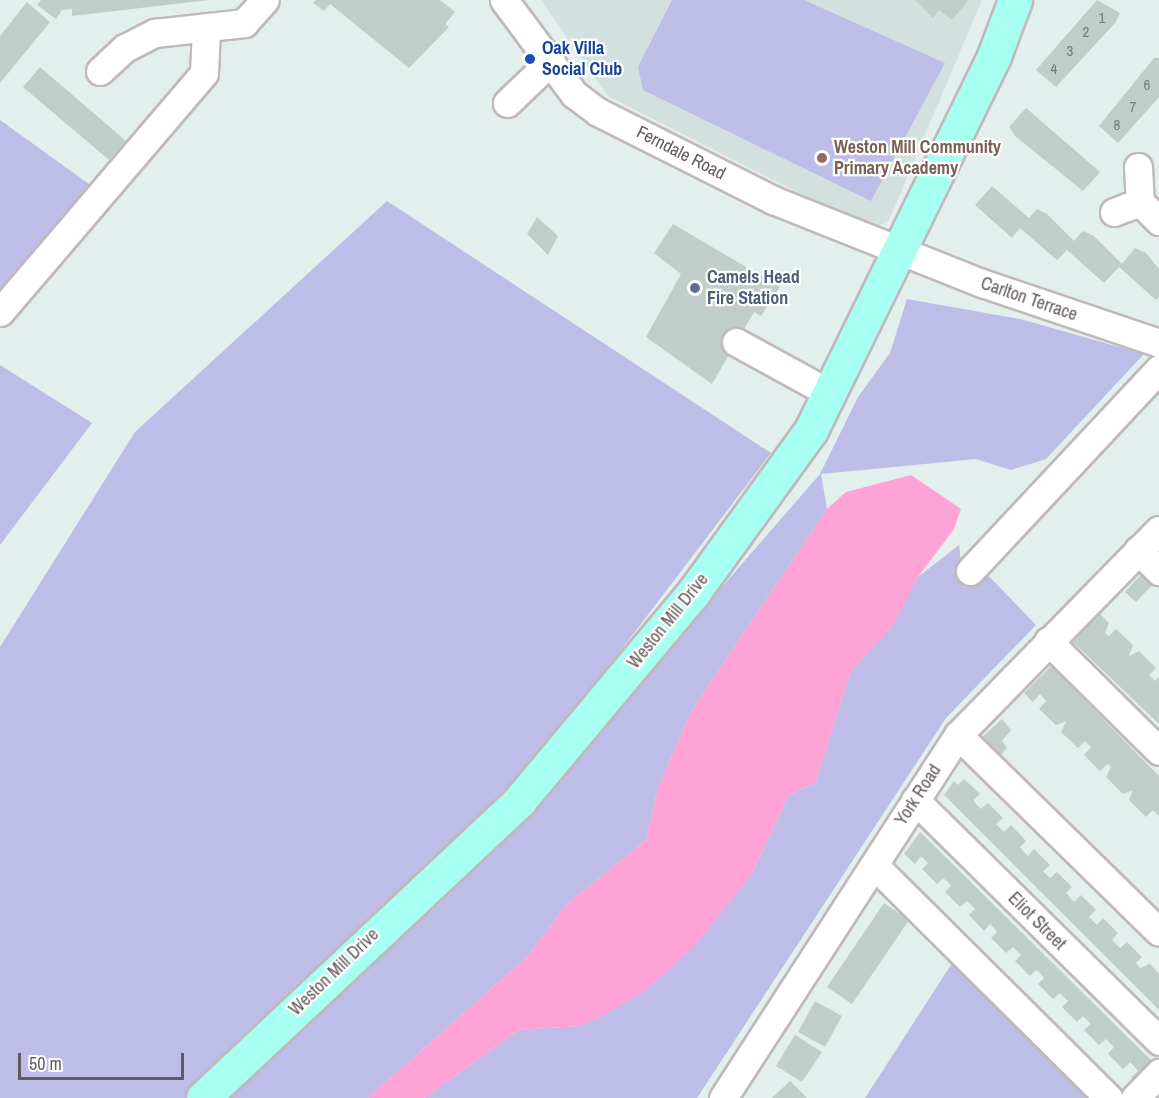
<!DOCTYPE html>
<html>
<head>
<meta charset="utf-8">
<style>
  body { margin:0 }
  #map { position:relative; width:1159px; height:1098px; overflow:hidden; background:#e2efec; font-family:"Archivo Narrow",sans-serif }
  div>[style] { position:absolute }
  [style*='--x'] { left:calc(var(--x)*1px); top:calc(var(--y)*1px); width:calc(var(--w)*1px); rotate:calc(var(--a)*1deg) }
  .education>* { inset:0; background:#d3e1de }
  .green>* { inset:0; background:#bdbde8 }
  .water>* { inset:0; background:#ffa2d6 }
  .building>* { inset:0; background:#c1cdc9 }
  .roads { filter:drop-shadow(2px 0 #c0b8bb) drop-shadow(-2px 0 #c0b8bb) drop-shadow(0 2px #c0b8bb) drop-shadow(0 -2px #c0b8bb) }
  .minor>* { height:27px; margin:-13.5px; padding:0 13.5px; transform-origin:13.5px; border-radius:13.5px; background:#fff }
  .major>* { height:33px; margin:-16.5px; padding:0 16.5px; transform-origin:16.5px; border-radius:16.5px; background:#a7fff1 }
  .dots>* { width:16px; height:16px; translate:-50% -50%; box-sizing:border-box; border:3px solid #fff; border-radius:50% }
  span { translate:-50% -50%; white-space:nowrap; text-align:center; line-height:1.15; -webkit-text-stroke:4.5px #fff; paint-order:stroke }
  .number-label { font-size:15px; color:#7b787a }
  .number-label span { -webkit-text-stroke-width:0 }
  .transit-label { font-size:18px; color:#164399; font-weight:700 }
  .left { translate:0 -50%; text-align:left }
  .education-label { font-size:18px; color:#785e54; font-weight:700 }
  .street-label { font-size:18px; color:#645b5f }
  .service-label { font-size:18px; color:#4e5e75; font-weight:700 }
  .scale { position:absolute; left:18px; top:1053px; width:166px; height:27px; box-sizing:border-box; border:3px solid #645b5f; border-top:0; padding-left:8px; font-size:18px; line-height:21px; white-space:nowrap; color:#645b5f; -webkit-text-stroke:4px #fff; paint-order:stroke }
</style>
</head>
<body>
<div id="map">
  <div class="education">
    <i style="clip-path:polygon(541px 0,982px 0,889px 220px,872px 230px,608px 96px)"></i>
  </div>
  <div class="green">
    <i style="clip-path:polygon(672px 0,804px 0,945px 63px,871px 201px,643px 90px,638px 67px)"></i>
    <i style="clip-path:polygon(0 120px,100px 192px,0 302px)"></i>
    <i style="clip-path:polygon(387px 201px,771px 453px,507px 800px,189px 1098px,0 1098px,0 647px,135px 432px)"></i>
    <i style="clip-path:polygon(907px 299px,1020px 319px,1144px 354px,1046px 459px,1011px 470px,976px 459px,821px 474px,827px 509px,692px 710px,658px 788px,646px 840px,567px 904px,528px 956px,368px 1098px,224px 1098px,530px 808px,820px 474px,858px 397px,890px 353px)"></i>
    <i style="clip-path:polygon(0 365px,92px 423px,0 545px)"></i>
    <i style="clip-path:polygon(959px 545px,964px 588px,979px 566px,1036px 625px,946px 718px,697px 1098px,424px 1098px,519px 1030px,579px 1026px,750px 877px,789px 795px,815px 783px,851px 671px,892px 626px,918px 577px)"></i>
    <i style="clip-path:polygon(958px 954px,1101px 1098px,865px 1098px)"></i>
  </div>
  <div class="water">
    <i style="clip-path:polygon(911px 475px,961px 509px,954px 529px,918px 577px,893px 626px,851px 671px,815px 783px,789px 795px,750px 877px,693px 948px,643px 992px,600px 1017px,579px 1026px,519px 1030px,424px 1098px,368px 1098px,528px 956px,567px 904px,646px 840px,658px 788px,692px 710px,827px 509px,846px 492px)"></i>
  </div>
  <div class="building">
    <i style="clip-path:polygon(41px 0,209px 0,72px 16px,72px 9px,62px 10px,56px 19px,37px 5px)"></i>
    <i style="clip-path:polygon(316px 0,440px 0,455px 12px,445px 24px,449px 27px,409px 68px,330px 4px,324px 11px,313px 3px)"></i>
    <i style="clip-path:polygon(915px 0,969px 0,952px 20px,939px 10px,933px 18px)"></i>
    <i style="clip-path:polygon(1097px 0,1120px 13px,1115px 23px,1056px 87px,1036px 70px)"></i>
    <i style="clip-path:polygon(27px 2px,50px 22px,0 83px,0 36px)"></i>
    <i style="clip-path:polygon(1154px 58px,1159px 58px,1159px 97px,1118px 143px,1099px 126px)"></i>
    <i style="clip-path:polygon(40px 67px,126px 141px,109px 160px,23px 87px)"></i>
    <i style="clip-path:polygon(1026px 108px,1100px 172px,1083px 191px,1015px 136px,1009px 127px)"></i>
    <i style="clip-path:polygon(992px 186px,1029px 218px,1037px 209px,1047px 214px,1074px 241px,1083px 231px,1094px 236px,1122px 264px,1135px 248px,1146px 253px,1159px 269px,1159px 296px,1156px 300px,1119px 267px,1104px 283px,1067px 250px,1057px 260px,1020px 228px,1012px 238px,975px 205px)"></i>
    <i style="clip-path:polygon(537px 217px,558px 236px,548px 255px,527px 234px)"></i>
    <i style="clip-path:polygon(673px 224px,780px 287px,761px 316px,754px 312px,712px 384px,646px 337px,681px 274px,654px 253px)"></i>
    <i style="clip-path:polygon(1145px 570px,1156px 581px,1136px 602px,1125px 592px)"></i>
    <i style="clip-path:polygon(1100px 614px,1109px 623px,1105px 633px,1109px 636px,1116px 629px,1133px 645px,1129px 656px,1139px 651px,1156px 668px,1149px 675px,1155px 681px,1159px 677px,1159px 724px,1073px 642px)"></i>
    <i style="clip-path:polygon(1051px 666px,1159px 776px,1159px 816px,1153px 810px,1146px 817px,1129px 800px,1133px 790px,1123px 794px,1106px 777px,1111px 767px,1108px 764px,1100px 771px,1084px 755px,1091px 747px,1085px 741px,1078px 748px,1061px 732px,1066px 721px,1056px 725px,1039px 709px,1046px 701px,1040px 694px,1033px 702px,1024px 693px)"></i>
    <i style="clip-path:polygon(1002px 719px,1011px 730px,1002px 741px,1007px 748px,998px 758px,979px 740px)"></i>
    <i style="clip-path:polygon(964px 779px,980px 794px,973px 800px,977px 805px,981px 809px,988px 803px,1003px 818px,996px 824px,1004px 832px,1011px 825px,1026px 841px,1020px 847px,1024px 852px,1028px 856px,1034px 849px,1050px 865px,1043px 871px,1050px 878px,1057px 872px,1072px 887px,1066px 893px,1074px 902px,1081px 895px,1096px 910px,1089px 917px,1097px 925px,1103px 918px,1118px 933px,1112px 940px,1120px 948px,1127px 942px,1142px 957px,1136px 963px,1140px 968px,1150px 964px,1159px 974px,1159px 1010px,944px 795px,954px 781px,958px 785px)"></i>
    <i style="clip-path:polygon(920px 832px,1157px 1066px,1139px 1085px,1131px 1077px,1138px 1071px,1134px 1066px,1130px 1062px,1123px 1069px,1108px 1054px,1114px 1047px,1106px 1039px,1099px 1045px,1084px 1030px,1091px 1024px,1083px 1016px,1077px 1022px,1062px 1007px,1068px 1001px,1060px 993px,1053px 999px,1038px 984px,1044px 978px,1040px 973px,1036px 970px,1030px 976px,1015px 961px,1021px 955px,1013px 947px,1006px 953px,991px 938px,997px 932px,994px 928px,990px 924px,984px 931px,969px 915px,975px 909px,967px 901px,960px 907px,945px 892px,951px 886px,948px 882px,943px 878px,937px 884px,922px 869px,928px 863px,921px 856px,915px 864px,904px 854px)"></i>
    <i style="clip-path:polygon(884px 903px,909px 920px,852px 1004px,827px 987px)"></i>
    <i style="clip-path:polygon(815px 1001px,842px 1016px,825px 1047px,798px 1032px)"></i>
    <i style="clip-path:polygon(795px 1035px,822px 1052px,802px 1082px,776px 1066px)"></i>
    <i style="clip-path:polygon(790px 1081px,807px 1098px,772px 1098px)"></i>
  </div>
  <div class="roads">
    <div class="minor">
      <i style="--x:504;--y:0;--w:117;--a:53.3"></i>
      <i style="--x:574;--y:94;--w:30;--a:37"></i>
      <i style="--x:598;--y:112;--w:196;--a:26.7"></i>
      <i style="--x:773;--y:200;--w:225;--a:21.7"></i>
      <i style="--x:982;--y:283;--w:187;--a:18.7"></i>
      <i style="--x:100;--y:71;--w:34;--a:-43"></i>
      <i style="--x:125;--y:48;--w:34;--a:-27"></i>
      <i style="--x:155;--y:33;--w:90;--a:-6.4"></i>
      <i style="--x:244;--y:23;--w:31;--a:-48"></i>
      <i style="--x:507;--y:103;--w:61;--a:-43.7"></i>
      <i style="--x:1138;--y:167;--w:35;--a:87"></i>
      <i style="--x:1114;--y:212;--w:28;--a:-21"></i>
      <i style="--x:1140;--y:202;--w:27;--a:45"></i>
      <i style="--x:0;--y:312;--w:314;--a:-49.5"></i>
      <i style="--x:204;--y:73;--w:44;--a:-87.4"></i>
      <i style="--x:736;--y:342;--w:106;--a:28.7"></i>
      <i style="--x:1138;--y:550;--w:30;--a:45"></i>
      <i style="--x:970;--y:571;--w:277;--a:-46.9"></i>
      <i style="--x:1048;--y:641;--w:156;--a:44.7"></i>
      <i style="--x:958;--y:735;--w:281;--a:44.4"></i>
      <i style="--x:915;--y:800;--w:343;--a:44.6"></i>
      <i style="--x:874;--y:865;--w:331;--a:44.8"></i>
      <i style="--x:723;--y:1098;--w:432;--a:-57.1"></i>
      <i style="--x:958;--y:735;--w:287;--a:-45.6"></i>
      <i style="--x:1135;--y:1098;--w:35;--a:-46"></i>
    </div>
    <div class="major">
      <i style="--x:203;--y:1098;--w:435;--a:-43.2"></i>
      <i style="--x:520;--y:800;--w:270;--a:-50.1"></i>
      <i style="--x:693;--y:593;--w:201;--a:-54.1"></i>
      <i style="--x:811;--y:430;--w:416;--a:-63.9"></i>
      <i style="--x:994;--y:56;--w:60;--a:-69.4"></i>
    </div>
  </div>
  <div class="dots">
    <i style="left:530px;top:59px;background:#1a4fb4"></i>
    <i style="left:822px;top:158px;background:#8d6e63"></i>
    <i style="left:695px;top:288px;background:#5c6f8a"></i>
  </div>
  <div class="number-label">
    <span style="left:1102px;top:18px">1</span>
    <span style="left:1086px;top:32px">2</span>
    <span style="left:1070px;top:51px">3</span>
    <span style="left:1054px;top:69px">4</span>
    <span style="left:1147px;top:85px">6</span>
    <span style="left:1133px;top:107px">7</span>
    <span style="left:1117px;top:125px">8</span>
  </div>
  <div class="transit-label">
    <span class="left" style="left:542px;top:59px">Oak Villa<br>Social Club</span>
  </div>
  <div class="education-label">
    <span class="left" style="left:834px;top:158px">Weston Mill Community<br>Primary Academy</span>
  </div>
  <div class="street-label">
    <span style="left:681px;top:153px;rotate:27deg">Ferndale Road</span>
    <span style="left:1029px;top:299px;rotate:19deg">Carlton Terrace</span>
    <span style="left:668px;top:621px;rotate:-51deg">Weston Mill Drive</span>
    <span style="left:918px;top:795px;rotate:-57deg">York Road</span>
    <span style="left:1037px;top:921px;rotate:45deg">Eliot Street</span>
    <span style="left:334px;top:972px;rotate:-44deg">Weston Mill Drive</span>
  </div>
  <div class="service-label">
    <span class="left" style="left:707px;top:288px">Camels Head<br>Fire Station</span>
  </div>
  <div class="scale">50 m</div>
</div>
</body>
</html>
